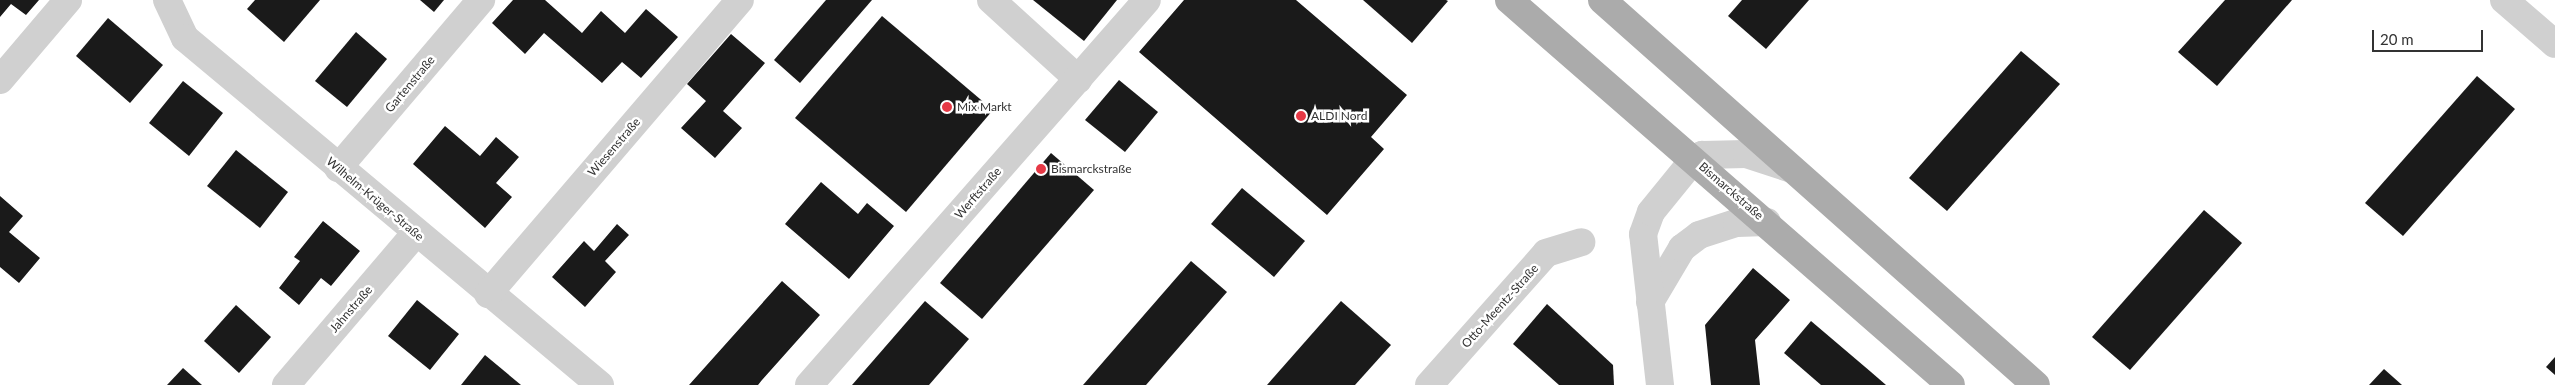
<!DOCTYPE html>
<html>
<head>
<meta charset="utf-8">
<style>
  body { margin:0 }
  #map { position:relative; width:2555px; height:385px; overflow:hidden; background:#fff; font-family:Lato,sans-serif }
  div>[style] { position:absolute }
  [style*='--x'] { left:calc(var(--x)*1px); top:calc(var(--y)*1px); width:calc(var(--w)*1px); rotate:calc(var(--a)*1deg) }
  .building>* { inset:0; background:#1a1a1a }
  .minor>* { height:28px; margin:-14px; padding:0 14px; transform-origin:14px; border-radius:14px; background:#d0d0d0 }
  .primary>* { height:28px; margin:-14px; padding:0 14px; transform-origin:14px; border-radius:14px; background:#ababab }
  .dots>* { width:14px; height:14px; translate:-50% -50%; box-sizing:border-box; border:2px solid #fff; border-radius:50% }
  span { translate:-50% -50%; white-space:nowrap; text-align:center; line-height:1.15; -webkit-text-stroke:5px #fff; paint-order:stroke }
  .street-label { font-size:12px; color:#333 }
  .poi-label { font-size:12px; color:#333 }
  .left { translate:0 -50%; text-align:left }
  .scale { position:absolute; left:2372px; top:30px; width:111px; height:22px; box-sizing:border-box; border:2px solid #333; border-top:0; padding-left:6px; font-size:15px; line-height:18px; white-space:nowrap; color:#333; -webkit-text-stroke:4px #fff; paint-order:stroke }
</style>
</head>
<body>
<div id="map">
  <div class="building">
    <i style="clip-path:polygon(0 0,39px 0,26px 15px,11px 4px,0 17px)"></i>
    <i style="clip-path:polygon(255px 0,320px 0,284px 42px,247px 9px)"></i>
    <i style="clip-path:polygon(420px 0,444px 0,434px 12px)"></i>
    <i style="clip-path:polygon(513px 0,545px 0,582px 33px,601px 11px,625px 33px,646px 9px,678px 37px,641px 78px,622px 62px,602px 83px,544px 33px,525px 54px,492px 23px)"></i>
    <i style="clip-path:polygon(826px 0,872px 0,800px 83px,774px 60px)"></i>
    <i style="clip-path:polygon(1033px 0,1117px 0,1084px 41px)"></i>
    <i style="clip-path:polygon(1184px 0,1296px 0,1407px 95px,1371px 137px,1384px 149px,1327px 215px,1139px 52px)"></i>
    <i style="clip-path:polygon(1363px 0,1446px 0,1448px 1px,1412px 43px)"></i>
    <i style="clip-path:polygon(1742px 0,1809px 0,1766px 49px,1728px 16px)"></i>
    <i style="clip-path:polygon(2225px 0,2292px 0,2217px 86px,2178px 52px)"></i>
    <i style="clip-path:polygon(882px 16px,993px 110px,906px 212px,795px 118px)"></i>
    <i style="clip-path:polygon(108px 18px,163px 65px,130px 103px,76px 56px)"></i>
    <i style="clip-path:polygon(356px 32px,387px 59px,347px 107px,315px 81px)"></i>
    <i style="clip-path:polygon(731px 34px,765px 63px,723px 111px,742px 128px,715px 158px,681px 128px,706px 101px,687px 84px)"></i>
    <i style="clip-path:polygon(2021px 51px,2060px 84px,1947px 211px,1909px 178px)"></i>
    <i style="clip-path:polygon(2477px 76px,2515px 109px,2403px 236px,2365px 203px)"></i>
    <i style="clip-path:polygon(1119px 80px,1158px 112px,1125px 152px,1085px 120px)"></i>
    <i style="clip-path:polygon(183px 81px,223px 113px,189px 156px,149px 123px)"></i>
    <i style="clip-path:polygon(445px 126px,480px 156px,496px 137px,519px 157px,496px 183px,512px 197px,485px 228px,413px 164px)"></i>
    <i style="clip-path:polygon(236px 150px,288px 192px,260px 228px,207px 186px)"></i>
    <i style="clip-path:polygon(1051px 153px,1094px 190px,982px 319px,940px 283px)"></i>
    <i style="clip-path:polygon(821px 182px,858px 214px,867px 203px,894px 226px,849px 279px,785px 224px)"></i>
    <i style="clip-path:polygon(1242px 188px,1305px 241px,1274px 277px,1211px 224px)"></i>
    <i style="clip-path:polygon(0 196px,23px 216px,9px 232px,40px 258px,19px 283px,0 267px)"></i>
    <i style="clip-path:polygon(2204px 210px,2242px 243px,2130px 370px,2092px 337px)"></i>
    <i style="clip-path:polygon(323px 221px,360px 251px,331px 286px,321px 278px,299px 305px,279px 288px,300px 261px,294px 257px)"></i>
    <i style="clip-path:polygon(617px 224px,629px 235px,605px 261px,616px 272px,585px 307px,552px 277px,584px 241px,594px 251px)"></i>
    <i style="clip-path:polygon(1191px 261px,1227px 292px,1146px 385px,1083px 385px)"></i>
    <i style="clip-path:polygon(1753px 268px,1790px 300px,1755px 340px,1760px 385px,1711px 385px,1705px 325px)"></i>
    <i style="clip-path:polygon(782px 281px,820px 315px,762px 380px,758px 385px,689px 385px)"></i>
    <i style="clip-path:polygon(417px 300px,459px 334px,430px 370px,388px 336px)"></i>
    <i style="clip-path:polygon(925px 301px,969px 339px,929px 385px,852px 385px)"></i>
    <i style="clip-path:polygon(1341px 301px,1391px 345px,1355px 385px,1267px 385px)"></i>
    <i style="clip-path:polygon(1547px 304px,1613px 365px,1614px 385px,1559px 385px,1513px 344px)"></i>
    <i style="clip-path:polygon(236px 305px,271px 337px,239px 373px,204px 341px)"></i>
    <i style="clip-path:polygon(1811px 321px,1871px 372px,1886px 385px,1821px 385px,1784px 353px)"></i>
    <i style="clip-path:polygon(485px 355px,521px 385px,461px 385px)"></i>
    <i style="clip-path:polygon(2555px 357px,2555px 375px,2546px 367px)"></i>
    <i style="clip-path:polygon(183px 368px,202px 385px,167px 385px)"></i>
    <i style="clip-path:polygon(2384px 369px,2402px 385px,2369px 385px)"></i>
  </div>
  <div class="minor">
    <i style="--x:167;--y:0;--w:42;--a:64.7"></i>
    <i style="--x:185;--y:38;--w:541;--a:39.9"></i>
    <i style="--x:991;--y:0;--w:118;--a:42.2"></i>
    <i style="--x:2504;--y:0;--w:67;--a:40.8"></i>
    <i style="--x:0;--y:80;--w:105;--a:-49.6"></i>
    <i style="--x:338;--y:168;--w:221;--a:-49.6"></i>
    <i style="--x:488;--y:294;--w:387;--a:-49.4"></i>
    <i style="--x:1650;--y:302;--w:63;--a:-59.3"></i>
    <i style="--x:1682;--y:248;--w:21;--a:-37"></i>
    <i style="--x:1699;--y:235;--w:40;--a:-18"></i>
    <i style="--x:1737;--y:223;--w:30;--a:-2"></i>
    <i style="--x:286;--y:385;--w:200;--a:-49.5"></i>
    <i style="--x:809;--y:385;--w:512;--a:-48.72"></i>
    <i style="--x:1429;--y:385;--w:176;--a:-48.4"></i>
    <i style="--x:1546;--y:253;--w:37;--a:-17"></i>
    <i style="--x:1660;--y:385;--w:152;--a:-96.4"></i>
    <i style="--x:1643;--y:234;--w:23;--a:-70"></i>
    <i style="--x:1651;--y:212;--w:68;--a:-50.9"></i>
    <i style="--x:1694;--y:159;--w:9;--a:-27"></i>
    <i style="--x:1702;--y:155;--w:44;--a:-1.3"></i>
    <i style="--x:1746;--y:154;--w:48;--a:18.1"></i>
  </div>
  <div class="primary">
    <i style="--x:1509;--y:0;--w:586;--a:41.06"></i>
    <i style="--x:1602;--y:0;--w:580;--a:41.58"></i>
  </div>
  <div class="dots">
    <i style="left:947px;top:107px;background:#e63946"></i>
    <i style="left:1301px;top:116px;background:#e63946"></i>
    <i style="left:1041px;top:169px;background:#e63946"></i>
  </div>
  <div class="street-label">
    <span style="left:410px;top:84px;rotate:-50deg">Gartenstraße</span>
    <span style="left:614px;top:147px;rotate:-49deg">Wiesenstraße</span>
    <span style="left:1731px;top:191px;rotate:41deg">Bismarckstraße</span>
    <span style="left:978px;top:193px;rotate:-49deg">Werftstraße</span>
    <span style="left:375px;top:199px;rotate:40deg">Wilhelm-Krüger-Straße</span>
    <span style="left:1500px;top:306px;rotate:-48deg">Otto-Meentz-Straße</span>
    <span style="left:351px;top:309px;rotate:-49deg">Jahnstraße</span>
  </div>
  <div class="poi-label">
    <span class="left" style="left:957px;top:107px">Mix Markt</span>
    <span class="left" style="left:1311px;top:116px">ALDI Nord</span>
    <span class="left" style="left:1051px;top:169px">Bismarckstraße</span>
  </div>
  <div class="scale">20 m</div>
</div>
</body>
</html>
